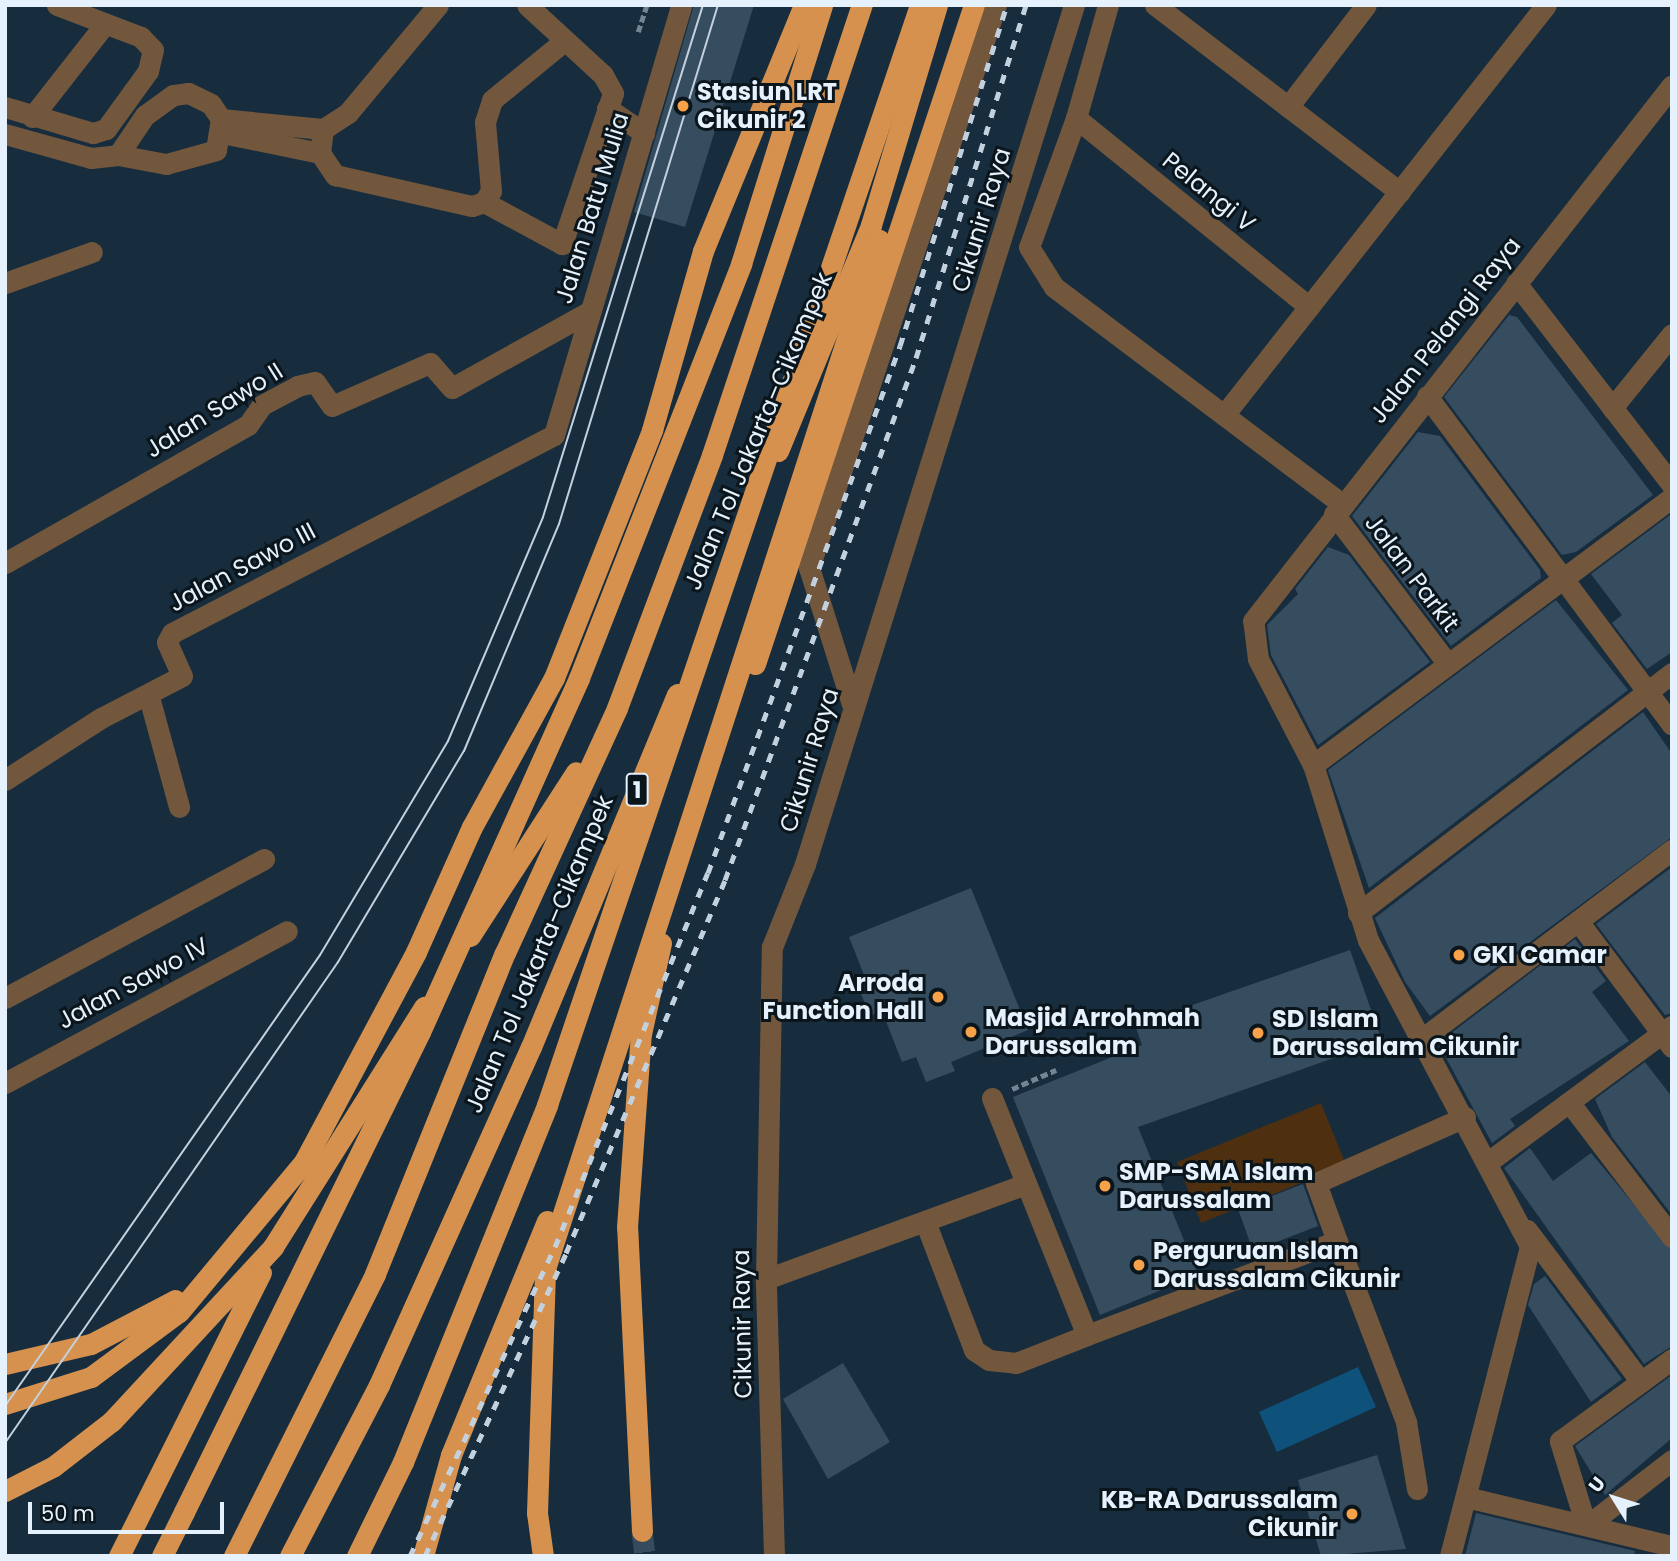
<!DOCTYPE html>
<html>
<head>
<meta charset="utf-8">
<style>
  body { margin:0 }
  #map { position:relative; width:1677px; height:1561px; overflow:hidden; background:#172d3e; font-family:Poppins,sans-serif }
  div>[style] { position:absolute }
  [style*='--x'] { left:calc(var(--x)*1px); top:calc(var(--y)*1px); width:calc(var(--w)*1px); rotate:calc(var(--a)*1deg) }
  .green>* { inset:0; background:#4e2f0f }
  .water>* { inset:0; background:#0e527c }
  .building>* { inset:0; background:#364d60 }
  .highway-tunnel>* { height:21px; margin-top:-10.5px; transform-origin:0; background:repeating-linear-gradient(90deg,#364b5b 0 21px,transparent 0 31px) }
  .path>* { height:4.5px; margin-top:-2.25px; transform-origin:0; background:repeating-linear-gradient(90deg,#738593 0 7px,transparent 0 10.5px) }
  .minor>* { height:21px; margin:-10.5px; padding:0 10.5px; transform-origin:10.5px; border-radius:10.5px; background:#72573d }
  .highway>* { height:21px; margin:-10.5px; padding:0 10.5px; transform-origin:10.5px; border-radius:10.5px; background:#d5914d }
  .tram>* { height:2px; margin:-1px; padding:0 1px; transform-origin:1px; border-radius:1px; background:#c3d1de }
  .rail>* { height:5px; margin-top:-2.5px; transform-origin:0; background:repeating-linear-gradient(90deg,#c3d1de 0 9px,transparent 0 18px) }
  .highway-bridge>* { height:21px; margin:-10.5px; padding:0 10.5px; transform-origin:10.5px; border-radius:10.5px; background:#d5914d }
  .dots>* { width:19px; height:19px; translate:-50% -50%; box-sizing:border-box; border:4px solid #0b151c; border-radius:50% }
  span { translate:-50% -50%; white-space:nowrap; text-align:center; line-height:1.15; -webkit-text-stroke:6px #0b151c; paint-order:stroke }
  .shield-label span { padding:2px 5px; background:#0b151c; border:2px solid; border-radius:5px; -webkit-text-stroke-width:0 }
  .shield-label { font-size:23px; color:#e5f2fe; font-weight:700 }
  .poi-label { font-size:24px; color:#e5f2fe; font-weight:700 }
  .left { translate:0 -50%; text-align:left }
  .right { translate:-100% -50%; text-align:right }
  .street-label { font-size:24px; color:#e5f2fe }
  .frame { position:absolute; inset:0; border:7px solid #e5f2fe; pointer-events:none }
  .north { position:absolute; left:1579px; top:1463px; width:70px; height:70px; -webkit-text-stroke:5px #0b151c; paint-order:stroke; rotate:308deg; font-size:19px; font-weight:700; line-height:28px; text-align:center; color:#e5f2fe }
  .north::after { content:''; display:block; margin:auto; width:24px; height:32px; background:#e5f2fe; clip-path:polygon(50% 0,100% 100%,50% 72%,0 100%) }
  .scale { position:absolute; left:28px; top:1502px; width:196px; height:32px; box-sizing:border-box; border:4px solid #e5f2fe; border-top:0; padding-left:9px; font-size:21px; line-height:24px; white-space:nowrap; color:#e5f2fe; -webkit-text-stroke:5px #0b151c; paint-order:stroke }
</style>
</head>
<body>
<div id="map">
  <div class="green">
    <i style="clip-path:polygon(1321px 1103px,1346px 1165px,1201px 1223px,1177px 1162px)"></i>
  </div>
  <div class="water">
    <i style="clip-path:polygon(1358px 1367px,1376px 1407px,1277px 1452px,1259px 1412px)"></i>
  </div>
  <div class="building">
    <i style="clip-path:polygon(694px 5px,754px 5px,685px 227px,634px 212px)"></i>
    <i style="clip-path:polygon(1509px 315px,1517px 317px,1653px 495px,1576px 552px,1562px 555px,1444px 397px)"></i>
    <i style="clip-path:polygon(1418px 432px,1440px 436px,1540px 570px,1541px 578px,1451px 646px,1352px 516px)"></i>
    <i style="clip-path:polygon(1670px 515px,1672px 652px,1647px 669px,1612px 623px,1622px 615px,1591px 574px)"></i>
    <i style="clip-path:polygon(1328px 547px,1349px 555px,1430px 662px,1318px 745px,1271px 655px,1267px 625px,1298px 594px,1295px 589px)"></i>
    <i style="clip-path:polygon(1556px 600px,1628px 690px,1369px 888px,1328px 770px)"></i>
    <i style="clip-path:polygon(1643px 712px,1672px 754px,1672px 837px,1430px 1016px,1405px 982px,1375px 918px)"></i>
    <i style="clip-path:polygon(1672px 867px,1672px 1013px,1665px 1015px,1596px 924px)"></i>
    <i style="clip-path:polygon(971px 888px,1028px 1030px,951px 1062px,955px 1071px,926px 1082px,916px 1057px,902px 1062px,882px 1011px,870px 1016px,857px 984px,866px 980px,849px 937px)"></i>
    <i style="clip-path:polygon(1575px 939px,1606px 981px,1592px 992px,1629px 1041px,1510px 1119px,1515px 1126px,1492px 1143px,1438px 1043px)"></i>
    <i style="clip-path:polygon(1350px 950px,1382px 1041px,1138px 1127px,1198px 1275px,1100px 1315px,1013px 1097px,1142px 1045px,1135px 1025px)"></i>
    <i style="clip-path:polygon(1645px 1062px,1672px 1097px,1672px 1215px,1612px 1137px,1595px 1099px)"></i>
    <i style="clip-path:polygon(1530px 1148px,1553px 1181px,1591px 1153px,1672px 1250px,1672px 1346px,1644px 1364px,1504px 1168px)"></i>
    <i style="clip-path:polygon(1303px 1184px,1318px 1226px,1253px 1251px,1238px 1209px)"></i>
    <i style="clip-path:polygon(1545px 1276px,1622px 1379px,1591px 1402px,1528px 1305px,1534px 1284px)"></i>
    <i style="clip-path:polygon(843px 1363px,890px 1442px,828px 1479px,783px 1399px)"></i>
    <i style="clip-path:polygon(1672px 1375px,1672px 1438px,1605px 1495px,1575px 1446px)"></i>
    <i style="clip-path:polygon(1377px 1455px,1406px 1549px,1321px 1556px,1298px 1480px)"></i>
    <i style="clip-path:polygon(1476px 1513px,1635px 1551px,1634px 1556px,1465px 1556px)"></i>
  </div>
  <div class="highway-tunnel">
    <i style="--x:642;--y:1531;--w:25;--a:83"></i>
  </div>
  <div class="path">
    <i style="--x:638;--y:32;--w:28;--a:-72"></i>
    <i style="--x:1012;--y:1089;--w:48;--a:-23.4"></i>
  </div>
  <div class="minor">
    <i style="--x:438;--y:5;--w:141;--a:129.8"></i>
    <i style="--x:348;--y:113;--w:30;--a:147"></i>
    <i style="--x:323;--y:129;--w:24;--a:97"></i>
    <i style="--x:320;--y:153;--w:27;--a:56"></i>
    <i style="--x:335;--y:175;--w:140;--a:12.8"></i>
    <i style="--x:472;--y:206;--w:13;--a:-18"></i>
    <i style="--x:484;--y:202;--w:13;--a:-58"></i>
    <i style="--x:491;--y:191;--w:69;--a:-95"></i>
    <i style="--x:485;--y:122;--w:23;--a:-72"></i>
    <i style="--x:492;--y:100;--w:93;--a:-39.3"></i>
    <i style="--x:1108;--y:5;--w:117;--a:105.8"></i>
    <i style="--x:1076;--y:118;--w:137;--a:110"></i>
    <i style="--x:1029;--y:247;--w:47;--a:58"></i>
    <i style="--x:1054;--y:287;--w:361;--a:37"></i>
    <i style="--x:1155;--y:5;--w:308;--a:37.4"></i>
    <i style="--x:5;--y:107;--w:92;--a:16.5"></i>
    <i style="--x:93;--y:133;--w:14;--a:-17"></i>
    <i style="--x:106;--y:129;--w:72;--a:-54.1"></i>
    <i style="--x:148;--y:71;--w:22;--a:-77"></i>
    <i style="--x:153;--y:50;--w:18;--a:-133"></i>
    <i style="--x:141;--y:37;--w:90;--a:-159.1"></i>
    <i style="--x:1288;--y:107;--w:128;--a:-52.6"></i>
    <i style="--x:607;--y:108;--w:45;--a:34"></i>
    <i style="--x:32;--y:117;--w:118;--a:-51.9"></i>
    <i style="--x:1076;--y:118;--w:300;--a:39"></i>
    <i style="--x:221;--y:119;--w:102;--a:5.6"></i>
    <i style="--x:222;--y:133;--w:100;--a:11.5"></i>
    <i style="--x:5;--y:134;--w:89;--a:15.6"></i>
    <i style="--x:91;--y:158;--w:27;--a:-6"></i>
    <i style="--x:118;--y:155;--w:49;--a:10.6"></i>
    <i style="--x:166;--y:164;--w:52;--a:-15.6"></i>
    <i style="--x:216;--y:150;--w:31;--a:-81"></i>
    <i style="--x:221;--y:119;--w:18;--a:-124"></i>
    <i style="--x:211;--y:104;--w:25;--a:-154"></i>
    <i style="--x:188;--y:93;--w:15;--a:172"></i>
    <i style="--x:173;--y:95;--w:34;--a:144"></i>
    <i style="--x:145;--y:115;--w:48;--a:124"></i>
    <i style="--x:484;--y:202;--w:89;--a:28.3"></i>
    <i style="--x:562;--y:244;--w:159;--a:-71.3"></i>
    <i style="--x:613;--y:93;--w:21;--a:-119"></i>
    <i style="--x:603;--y:75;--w:103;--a:-137.4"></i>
    <i style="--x:5;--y:283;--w:92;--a:-19.6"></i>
    <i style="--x:1516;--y:283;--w:255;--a:52.3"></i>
    <i style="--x:1427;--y:396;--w:410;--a:53.3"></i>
    <i style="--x:1612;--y:408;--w:95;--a:-51"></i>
    <i style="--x:1224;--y:415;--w:521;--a:-51.86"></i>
    <i style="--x:1334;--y:514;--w:188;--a:52.8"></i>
    <i style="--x:5;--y:563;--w:279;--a:-29.6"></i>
    <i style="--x:248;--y:425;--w:24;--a:-55"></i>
    <i style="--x:262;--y:405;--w:40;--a:-28"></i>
    <i style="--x:297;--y:386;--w:18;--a:-13"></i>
    <i style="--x:315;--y:382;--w:29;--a:55"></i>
    <i style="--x:332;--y:406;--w:107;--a:-23.7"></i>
    <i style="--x:430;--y:363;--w:33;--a:49"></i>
    <i style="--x:452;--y:388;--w:154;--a:-29.1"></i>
    <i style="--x:149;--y:697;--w:114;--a:74.7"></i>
    <i style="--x:852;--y:704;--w:143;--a:-107.5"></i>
    <i style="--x:809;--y:568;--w:593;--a:-71.63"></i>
    <i style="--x:1313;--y:765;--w:448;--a:-36.7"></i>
    <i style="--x:5;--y:780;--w:114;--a:-32.9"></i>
    <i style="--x:101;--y:718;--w:91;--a:-27.4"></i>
    <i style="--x:182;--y:676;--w:37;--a:-114"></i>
    <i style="--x:167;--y:642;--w:10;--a:-61"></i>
    <i style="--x:172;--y:633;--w:430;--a:-27.4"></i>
    <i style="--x:554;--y:435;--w:448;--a:-73.5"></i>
    <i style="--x:1358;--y:913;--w:395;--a:-37.4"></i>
    <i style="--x:1578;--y:921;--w:157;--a:53.3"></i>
    <i style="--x:5;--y:998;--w:294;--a:-28.2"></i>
    <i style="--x:1423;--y:1038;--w:312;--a:-37.1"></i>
    <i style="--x:5;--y:1083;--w:320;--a:-28.3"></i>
    <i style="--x:992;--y:1098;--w:255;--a:68.2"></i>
    <i style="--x:1087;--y:1335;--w:267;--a:-20.6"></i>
    <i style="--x:1337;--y:1241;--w:194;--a:69.1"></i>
    <i style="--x:1406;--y:1422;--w:68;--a:80.7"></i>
    <i style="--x:1569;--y:1102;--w:170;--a:52.7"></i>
    <i style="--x:1488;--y:1162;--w:229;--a:-36.5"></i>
    <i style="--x:926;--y:1224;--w:135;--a:69.1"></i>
    <i style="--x:974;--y:1350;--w:18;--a:34"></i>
    <i style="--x:989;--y:1360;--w:27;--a:6"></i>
    <i style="--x:1016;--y:1363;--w:76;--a:-21.5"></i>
    <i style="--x:1527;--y:1230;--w:190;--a:53.1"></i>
    <i style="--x:1337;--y:1241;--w:62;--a:-109.9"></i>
    <i style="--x:1316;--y:1183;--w:163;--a:-23.9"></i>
    <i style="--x:766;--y:1279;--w:277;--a:-20.1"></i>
    <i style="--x:1466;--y:1497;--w:212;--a:13.4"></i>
    <i style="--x:1585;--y:1522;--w:85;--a:-107.2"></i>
    <i style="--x:1560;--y:1441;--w:139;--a:-36.2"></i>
    <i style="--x:1589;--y:1524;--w:105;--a:-37.6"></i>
    <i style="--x:774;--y:1556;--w:277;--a:-91.7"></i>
    <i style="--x:766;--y:1279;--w:332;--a:-89"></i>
    <i style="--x:772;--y:947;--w:89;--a:-68.3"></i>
    <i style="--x:805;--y:864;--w:900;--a:-72.61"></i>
    <i style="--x:1450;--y:1556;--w:320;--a:-75.5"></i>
    <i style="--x:1530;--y:1246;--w:346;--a:-117.9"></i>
    <i style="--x:1368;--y:940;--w:183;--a:-107.4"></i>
    <i style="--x:1313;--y:765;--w:119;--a:-117.4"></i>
    <i style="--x:1258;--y:659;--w:38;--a:-97"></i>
    <i style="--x:1253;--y:621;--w:680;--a:-51.98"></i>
  </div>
  <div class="highway">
    <i style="--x:778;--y:451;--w:244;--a:-67.6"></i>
    <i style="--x:871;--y:225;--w:230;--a:-73.3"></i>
    <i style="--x:755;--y:664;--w:694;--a:-71.62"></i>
    <i style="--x:470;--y:936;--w:195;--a:-57.1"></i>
    <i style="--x:5;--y:1364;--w:88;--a:-13.1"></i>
    <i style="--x:91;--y:1344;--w:95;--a:-27.6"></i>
    <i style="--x:5;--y:1404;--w:90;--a:-17.4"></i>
    <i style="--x:91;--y:1377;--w:109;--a:-36.5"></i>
    <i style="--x:179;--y:1312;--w:195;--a:-50.2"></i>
    <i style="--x:304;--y:1162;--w:238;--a:-61.9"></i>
    <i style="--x:416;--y:952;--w:137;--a:-65.9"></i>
    <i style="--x:472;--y:827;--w:170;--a:-61.2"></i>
    <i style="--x:554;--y:678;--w:267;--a:-68.4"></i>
    <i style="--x:652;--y:430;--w:186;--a:-74.1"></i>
    <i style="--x:703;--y:251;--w:266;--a:-67.7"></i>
    <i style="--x:5;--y:1491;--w:55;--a:-27"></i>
    <i style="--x:54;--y:1466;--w:73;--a:-37.8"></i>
    <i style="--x:112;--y:1421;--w:237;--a:-47.2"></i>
    <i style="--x:273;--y:1247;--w:284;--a:-57.8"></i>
    <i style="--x:642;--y:1531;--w:304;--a:-92.8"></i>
    <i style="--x:627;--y:1227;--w:194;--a:-85.9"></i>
    <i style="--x:641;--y:1034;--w:93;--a:-77.6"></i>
    <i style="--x:119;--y:1556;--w:317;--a:-63.4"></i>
    <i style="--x:162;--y:1556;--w:49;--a:-63.4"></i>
    <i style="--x:234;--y:1556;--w:315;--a:-63.4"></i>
    <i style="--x:375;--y:1274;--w:346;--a:-68"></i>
    <i style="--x:505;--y:953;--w:269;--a:-65.4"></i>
    <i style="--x:617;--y:708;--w:270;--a:-69.4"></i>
    <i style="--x:712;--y:455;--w:474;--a:-71.6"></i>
    <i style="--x:290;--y:1556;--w:193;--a:-62.5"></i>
    <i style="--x:379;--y:1385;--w:371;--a:-65.8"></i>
    <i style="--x:531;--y:1047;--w:382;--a:-67.5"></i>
    <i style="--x:357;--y:1556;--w:105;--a:-63.9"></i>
    <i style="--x:423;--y:1556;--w:105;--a:-74.5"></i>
    <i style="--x:451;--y:1455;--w:253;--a:-67.7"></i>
    <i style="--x:543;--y:1556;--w:43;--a:-97.9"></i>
    <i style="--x:537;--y:1513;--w:244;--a:-88.1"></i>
    <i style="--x:545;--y:1269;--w:1082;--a:-72.02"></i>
  </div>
  <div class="tram">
    <i style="--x:5;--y:1406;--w:550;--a:-55.07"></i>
    <i style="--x:320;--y:955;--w:249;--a:-59.1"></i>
    <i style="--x:448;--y:741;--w:243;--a:-67"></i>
    <i style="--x:543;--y:517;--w:536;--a:-72.65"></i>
    <i style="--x:5;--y:1443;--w:585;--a:-55.3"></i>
    <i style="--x:338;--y:962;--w:246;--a:-59.2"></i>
    <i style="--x:464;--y:751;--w:246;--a:-67.3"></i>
    <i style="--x:559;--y:524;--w:543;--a:-72.97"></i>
  </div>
  <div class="rail">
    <i style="--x:410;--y:1556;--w:341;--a:-64.9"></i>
    <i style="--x:555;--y:1247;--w:404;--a:-67.8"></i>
    <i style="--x:708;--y:873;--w:561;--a:-69.98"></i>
    <i style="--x:900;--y:346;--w:357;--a:-72.6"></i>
    <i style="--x:425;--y:1556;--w:334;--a:-65"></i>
    <i style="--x:566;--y:1253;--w:405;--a:-66.9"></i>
    <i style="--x:725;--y:880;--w:556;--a:-69.9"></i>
    <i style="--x:916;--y:358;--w:370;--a:-72.7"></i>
  </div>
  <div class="highway-bridge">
    <i style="--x:403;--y:1462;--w:385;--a:-68"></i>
    <i style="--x:547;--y:1105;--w:1162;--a:-71.27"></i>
    <i style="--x:184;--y:1512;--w:535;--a:-63.82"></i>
    <i style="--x:420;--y:1032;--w:388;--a:-65.8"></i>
    <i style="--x:579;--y:678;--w:445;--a:-68.6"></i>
    <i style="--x:741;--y:264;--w:271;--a:-72.6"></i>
  </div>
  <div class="dots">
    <i style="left:683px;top:106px;background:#f7a248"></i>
    <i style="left:1459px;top:955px;background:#f7a248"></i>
    <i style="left:938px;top:997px;background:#f7a248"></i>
    <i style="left:971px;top:1032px;background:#f7a248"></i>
    <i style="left:1258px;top:1033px;background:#f7a248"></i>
    <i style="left:1105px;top:1186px;background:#f7a248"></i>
    <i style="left:1139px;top:1265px;background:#f7a248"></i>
    <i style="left:1352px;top:1514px;background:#f7a248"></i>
  </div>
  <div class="shield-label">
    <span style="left:637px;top:790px">1</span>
  </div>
  <div class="poi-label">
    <span class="left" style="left:697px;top:106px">Stasiun LRT<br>Cikunir 2</span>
    <span class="left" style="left:1473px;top:955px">GKI Camar</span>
    <span class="right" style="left:924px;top:997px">Arroda<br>Function Hall</span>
    <span class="left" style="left:985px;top:1032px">Masjid Arrohmah<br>Darussalam</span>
    <span class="left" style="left:1272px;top:1033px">SD Islam<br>Darussalam Cikunir</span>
    <span class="left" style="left:1119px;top:1186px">SMP-SMA Islam<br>Darussalam</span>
    <span class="left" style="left:1153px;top:1265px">Perguruan Islam<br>Darussalam Cikunir</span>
    <span class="right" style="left:1338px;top:1514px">KB-RA Darussalam<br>Cikunir</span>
  </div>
  <div class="street-label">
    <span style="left:1209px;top:192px;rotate:39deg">Pelangi V</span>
    <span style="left:592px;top:208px;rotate:-73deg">Jalan Batu Mulia</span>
    <span style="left:981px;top:220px;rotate:-73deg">Cikunir Raya</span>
    <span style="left:1445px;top:330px;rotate:-52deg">Jalan Pelangi Raya</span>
    <span style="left:214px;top:410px;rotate:-32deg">Jalan Sawo II</span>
    <span style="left:758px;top:431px;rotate:-67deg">Jalan Tol Jakarta–Cikampek</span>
    <span style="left:242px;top:567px;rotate:-28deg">Jalan Sawo III</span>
    <span style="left:1412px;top:573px;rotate:53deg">Jalan Parkit</span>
    <span style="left:809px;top:760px;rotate:-73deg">Cikunir Raya</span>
    <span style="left:539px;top:954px;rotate:-67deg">Jalan Tol Jakarta–Cikampek</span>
    <span style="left:133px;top:983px;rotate:-28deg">Jalan Sawo IV</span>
    <span style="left:742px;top:1324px;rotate:-91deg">Cikunir Raya</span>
  </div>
  <div class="frame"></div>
  <div class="north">U</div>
  <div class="scale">50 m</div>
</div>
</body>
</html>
